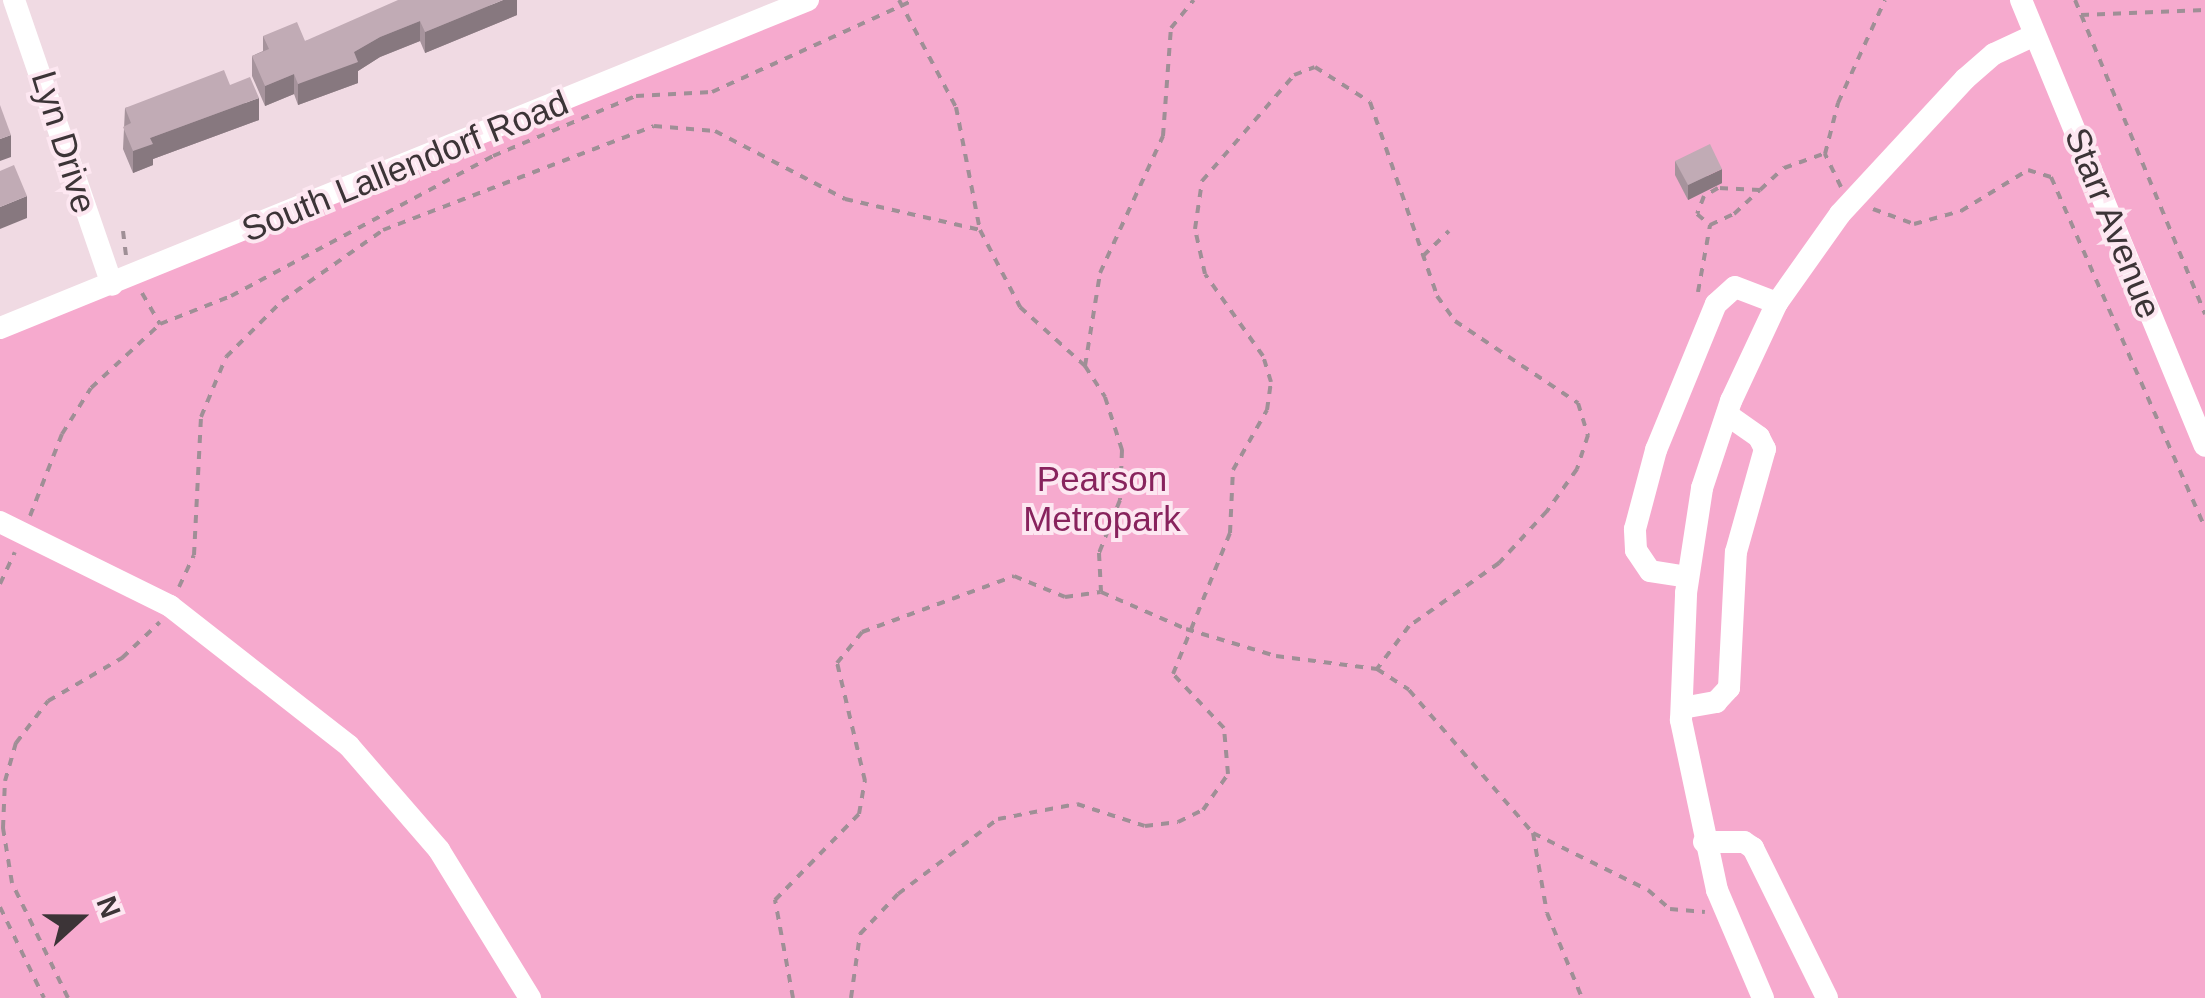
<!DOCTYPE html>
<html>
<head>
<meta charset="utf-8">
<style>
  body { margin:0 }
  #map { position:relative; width:2205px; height:998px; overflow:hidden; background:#f0dae3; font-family:Helvetica,sans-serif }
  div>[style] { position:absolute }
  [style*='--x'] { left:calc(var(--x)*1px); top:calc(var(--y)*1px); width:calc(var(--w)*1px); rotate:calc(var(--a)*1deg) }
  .green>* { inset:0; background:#f6aace }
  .path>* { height:4px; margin-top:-2px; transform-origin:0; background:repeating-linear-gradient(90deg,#9f8f96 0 8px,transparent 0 16px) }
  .minor>* { height:22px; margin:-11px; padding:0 11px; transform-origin:11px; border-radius:11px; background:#fff }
  .wall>* { inset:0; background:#a6939c }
  .shaded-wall>* { inset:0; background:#87787f }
  .building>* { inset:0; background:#c1abb5 }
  span { translate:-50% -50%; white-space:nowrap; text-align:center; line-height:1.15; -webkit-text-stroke:8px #fde7f1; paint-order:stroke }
  .street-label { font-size:35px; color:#3c3437 }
  .park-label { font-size:35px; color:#88235d }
  .north { position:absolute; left:30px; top:868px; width:100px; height:100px; -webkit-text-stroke:8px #fde7f1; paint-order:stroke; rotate:69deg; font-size:28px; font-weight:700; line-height:40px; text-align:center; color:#3c3437 }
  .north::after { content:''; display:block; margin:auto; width:35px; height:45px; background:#3c3437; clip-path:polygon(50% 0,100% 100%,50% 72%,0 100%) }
</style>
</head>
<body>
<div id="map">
  <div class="green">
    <i style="clip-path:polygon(808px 0,2205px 0,2205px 998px,0 998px,0 328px)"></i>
  </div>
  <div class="path">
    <i style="--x:899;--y:0;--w:121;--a:62"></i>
    <i style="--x:956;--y:107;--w:125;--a:79"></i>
    <i style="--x:980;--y:230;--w:87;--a:62.5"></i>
    <i style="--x:1020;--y:307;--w:88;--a:42.2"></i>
    <i style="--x:1085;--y:366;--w:37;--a:57"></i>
    <i style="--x:1105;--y:397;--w:56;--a:72.2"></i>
    <i style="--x:1122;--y:450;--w:50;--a:92.3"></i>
    <i style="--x:1120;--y:500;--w:57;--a:111.6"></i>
    <i style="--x:1099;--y:553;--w:39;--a:87"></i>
    <i style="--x:1101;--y:592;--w:93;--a:23.5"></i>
    <i style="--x:1186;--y:629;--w:94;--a:16.7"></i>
    <i style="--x:1276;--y:656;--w:102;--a:7.3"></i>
    <i style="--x:1377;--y:669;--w:38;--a:33"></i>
    <i style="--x:1409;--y:690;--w:189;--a:49.1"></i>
    <i style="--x:1533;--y:833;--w:128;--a:26.4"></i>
    <i style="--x:1648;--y:890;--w:29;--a:41"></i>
    <i style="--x:1670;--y:909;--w:35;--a:5"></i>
    <i style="--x:2075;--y:0;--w:340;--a:67.5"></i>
    <i style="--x:2081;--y:15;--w:124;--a:-2.3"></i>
    <i style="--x:1841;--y:187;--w:37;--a:-116"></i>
    <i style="--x:1825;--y:154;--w:53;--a:-75.7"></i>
    <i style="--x:1838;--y:103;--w:113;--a:-65.5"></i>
    <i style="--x:1760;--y:190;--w:42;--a:-177.3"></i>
    <i style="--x:1718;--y:188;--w:16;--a:150"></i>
    <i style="--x:1704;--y:196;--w:19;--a:111"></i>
    <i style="--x:1697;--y:214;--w:17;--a:40"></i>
    <i style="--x:1710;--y:225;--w:26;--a:-25"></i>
    <i style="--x:1734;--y:214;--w:35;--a:-43"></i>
    <i style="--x:1760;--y:190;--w:33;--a:-43"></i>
    <i style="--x:1784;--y:168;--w:41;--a:-19.7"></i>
    <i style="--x:1873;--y:209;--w:44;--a:20.1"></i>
    <i style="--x:1914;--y:224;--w:49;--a:-15.5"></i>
    <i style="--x:1961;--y:211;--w:79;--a:-31.5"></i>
    <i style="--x:2028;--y:170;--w:24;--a:17"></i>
    <i style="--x:2051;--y:177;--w:383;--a:66.3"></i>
    <i style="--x:123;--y:231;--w:26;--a:83"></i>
    <i style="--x:1423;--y:256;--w:36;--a:-44"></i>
    <i style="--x:1698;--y:292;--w:68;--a:-79.8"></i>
    <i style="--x:142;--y:293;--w:36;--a:60"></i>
    <i style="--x:1085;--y:366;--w:94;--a:-80.8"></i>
    <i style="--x:1100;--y:273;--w:151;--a:-65.3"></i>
    <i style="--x:1163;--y:136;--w:108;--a:-85.8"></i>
    <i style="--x:1171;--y:28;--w:36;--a:-51"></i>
    <i style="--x:30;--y:516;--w:88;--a:-68.7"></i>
    <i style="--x:62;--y:434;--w:54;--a:-57.8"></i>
    <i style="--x:91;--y:388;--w:94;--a:-42.8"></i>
    <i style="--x:160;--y:324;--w:76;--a:-21.5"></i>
    <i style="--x:231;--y:296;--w:297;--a:-28.1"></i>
    <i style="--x:493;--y:156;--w:155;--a:-22.8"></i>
    <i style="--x:636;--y:96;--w:76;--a:-3"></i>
    <i style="--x:712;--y:92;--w:222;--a:-24.5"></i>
    <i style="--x:0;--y:584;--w:35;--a:-65"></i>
    <i style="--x:179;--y:587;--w:35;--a:-65"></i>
    <i style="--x:194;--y:555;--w:138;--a:-87.1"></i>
    <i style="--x:201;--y:417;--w:65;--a:-67.4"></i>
    <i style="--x:226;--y:357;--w:79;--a:-45"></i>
    <i style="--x:282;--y:301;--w:123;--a:-35.1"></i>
    <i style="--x:383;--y:230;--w:290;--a:-21"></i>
    <i style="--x:654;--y:126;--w:61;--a:4.7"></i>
    <i style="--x:715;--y:131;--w:147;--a:27.6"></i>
    <i style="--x:845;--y:199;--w:139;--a:12.9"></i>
    <i style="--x:1533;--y:833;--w:81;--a:80.1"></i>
    <i style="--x:1547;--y:913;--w:92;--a:67.6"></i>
    <i style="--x:0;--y:907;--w:101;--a:64.2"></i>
    <i style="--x:68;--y:998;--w:128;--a:-116"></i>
    <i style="--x:12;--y:883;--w:56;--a:-99.3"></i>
    <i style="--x:3;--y:828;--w:47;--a:-87.6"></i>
    <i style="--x:5;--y:781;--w:40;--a:-74"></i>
    <i style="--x:16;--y:743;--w:53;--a:-52.7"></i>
    <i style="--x:48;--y:701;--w:86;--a:-30.2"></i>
    <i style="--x:122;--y:658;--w:52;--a:-43.5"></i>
    <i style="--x:793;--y:998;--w:100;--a:-100.4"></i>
    <i style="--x:775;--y:900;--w:120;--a:-45.7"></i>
    <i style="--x:859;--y:814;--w:34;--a:-80"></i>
    <i style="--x:865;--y:781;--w:121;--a:-103.3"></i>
    <i style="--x:837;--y:663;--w:40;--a:-51"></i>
    <i style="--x:862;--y:632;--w:162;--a:-20.2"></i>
    <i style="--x:1014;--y:576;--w:55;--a:22.4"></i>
    <i style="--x:1065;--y:597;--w:36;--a:-8"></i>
    <i style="--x:851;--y:998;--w:65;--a:-82"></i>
    <i style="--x:860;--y:934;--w:55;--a:-46.5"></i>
    <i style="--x:898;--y:894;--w:125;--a:-36.9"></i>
    <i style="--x:998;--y:819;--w:80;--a:-10.8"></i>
    <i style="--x:1077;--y:804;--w:71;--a:17.9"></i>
    <i style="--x:1145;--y:826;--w:33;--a:-7"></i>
    <i style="--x:1178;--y:822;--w:28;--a:-26"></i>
    <i style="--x:1203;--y:810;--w:44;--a:-55.2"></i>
    <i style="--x:1228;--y:774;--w:46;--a:-95"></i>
    <i style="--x:1224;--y:728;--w:74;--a:-133.4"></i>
    <i style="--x:1173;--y:674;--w:152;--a:-68"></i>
    <i style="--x:1230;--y:533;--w:63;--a:-87.3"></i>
    <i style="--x:1233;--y:470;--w:69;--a:-60.5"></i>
    <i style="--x:1267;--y:410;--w:28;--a:-82"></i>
    <i style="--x:1271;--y:382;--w:27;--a:-107"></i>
    <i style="--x:1263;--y:356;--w:100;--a:-125.3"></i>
    <i style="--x:1205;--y:274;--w:46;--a:-102.5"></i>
    <i style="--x:1195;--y:229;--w:49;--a:-81.7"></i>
    <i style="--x:1202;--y:181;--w:140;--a:-49"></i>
    <i style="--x:1294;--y:75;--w:22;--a:-21"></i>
    <i style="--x:1315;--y:67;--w:65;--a:32.5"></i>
    <i style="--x:1370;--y:102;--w:205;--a:70.9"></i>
    <i style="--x:1437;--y:296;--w:31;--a:54"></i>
    <i style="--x:1455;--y:321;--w:148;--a:33.7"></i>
    <i style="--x:1578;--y:403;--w:34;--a:73"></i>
    <i style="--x:1588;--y:435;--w:36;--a:108"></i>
    <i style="--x:1577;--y:469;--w:52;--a:125.5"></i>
    <i style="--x:1547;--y:511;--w:71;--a:132.7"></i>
    <i style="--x:1499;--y:563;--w:110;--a:145"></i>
    <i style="--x:1409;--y:626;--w:54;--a:126.7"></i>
  </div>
  <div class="minor">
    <i style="--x:14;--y:0;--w:301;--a:71"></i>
    <i style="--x:2021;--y:0;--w:482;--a:67.6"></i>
    <i style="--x:0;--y:328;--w:872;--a:-22.09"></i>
    <i style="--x:0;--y:522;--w:190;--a:26.3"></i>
    <i style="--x:170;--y:606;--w:227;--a:38"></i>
    <i style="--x:349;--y:746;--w:138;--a:49.1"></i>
    <i style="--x:439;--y:850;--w:174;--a:58.4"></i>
    <i style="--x:1688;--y:577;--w:38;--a:-171"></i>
    <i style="--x:1650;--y:571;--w:25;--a:-124"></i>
    <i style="--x:1636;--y:550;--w:21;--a:-93"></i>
    <i style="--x:1635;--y:529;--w:82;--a:-75.1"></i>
    <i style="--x:1656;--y:450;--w:158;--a:-67.7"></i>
    <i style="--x:1716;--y:304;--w:25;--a:-42"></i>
    <i style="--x:1735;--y:287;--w:45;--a:20.9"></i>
    <i style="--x:1682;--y:708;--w:35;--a:-10"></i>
    <i style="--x:1716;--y:702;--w:19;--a:-47"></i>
    <i style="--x:1729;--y:688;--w:136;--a:-87.1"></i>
    <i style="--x:1736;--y:552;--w:107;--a:-74.3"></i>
    <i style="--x:1765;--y:449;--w:13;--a:-117"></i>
    <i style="--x:1759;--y:437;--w:39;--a:-145"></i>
    <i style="--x:1704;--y:842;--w:40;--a:0"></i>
    <i style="--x:1744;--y:842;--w:11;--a:34"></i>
    <i style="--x:1753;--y:848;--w:167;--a:63.7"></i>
    <i style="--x:1763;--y:998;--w:117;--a:-113.1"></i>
    <i style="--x:1717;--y:890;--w:174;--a:-102"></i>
    <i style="--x:1681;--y:720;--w:127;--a:-87.7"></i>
    <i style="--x:1686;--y:593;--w:106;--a:-81.3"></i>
    <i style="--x:1702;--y:488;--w:92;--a:-71.6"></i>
    <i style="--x:1731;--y:401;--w:108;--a:-64.9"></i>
    <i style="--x:1777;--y:303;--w:109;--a:-54.7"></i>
    <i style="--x:1840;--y:214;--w:184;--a:-47.2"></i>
    <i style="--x:1965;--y:79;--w:38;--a:-41"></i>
    <i style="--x:1994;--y:54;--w:45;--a:-24.9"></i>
  </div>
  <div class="wall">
    <i style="clip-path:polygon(517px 0,517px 15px,425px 53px,420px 41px,380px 57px,358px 71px,358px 83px,298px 105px,294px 94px,265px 106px,252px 76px,252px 56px,263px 51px,263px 36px,305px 41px)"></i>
    <i style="clip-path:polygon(230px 85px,259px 120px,153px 159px,153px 165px,133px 173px,123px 149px,125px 108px)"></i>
    <i style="clip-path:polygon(1675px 161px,1722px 183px,1688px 200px,1675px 175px)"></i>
  </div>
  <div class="shaded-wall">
    <i style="clip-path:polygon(503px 0,517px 0,517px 15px,425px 53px,425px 32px)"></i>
    <i style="clip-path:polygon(420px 21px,420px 41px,380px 57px,358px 71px,358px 83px,298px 105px,298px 84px,380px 37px)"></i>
    <i style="clip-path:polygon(294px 74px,294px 94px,265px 106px,265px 86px)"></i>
    <i style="clip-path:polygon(259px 98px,259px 120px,153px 159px,153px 165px,133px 173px,133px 151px,150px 138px)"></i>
    <i style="clip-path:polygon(11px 135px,11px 157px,0 161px,0 139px)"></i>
    <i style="clip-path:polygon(1722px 169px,1722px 183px,1688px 200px,1688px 185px)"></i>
    <i style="clip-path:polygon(27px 196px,27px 218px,0 229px,0 207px)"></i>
  </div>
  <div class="building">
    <i style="clip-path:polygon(398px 0,503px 0,425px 32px,420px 21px,380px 37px,354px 52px,358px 62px,298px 84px,294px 74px,265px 86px,252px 56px,269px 49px,263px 36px,297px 22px,305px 41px)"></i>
    <i style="clip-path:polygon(224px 70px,230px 85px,250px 77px,259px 98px,150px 138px,153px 144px,133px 151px,123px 127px,131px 123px,125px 108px)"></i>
    <i style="clip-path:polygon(0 105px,11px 135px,0 139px)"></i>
    <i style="clip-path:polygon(1710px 144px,1722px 169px,1688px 185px,1675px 161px)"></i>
    <i style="clip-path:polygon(14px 165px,27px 196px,0 207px,0 171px)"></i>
  </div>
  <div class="street-label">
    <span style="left:64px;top:142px;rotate:73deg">Lyn Drive</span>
    <span style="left:405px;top:166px;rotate:-22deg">South Lallendorf Road</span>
    <span style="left:2113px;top:223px;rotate:68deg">Starr Avenue</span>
  </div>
  <div class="park-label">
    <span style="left:1102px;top:499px">Pearson<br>Metropark</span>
  </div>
  <div class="north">N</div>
</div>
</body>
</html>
